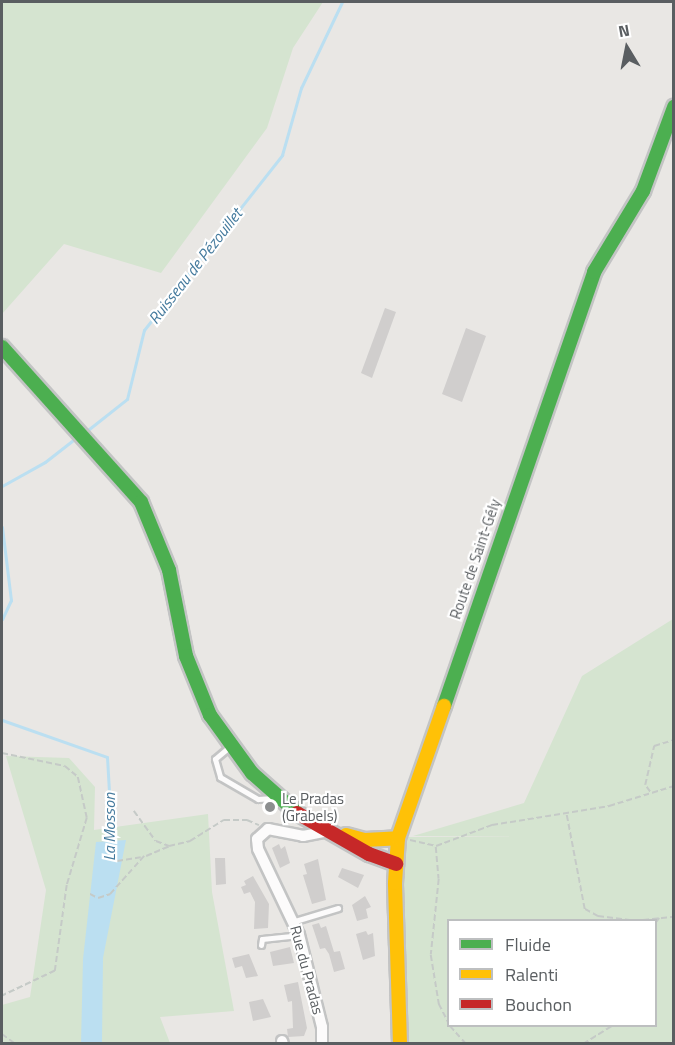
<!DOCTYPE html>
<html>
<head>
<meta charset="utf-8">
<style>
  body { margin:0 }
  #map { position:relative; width:675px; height:1045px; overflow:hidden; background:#e9e7e4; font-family:"Titillium Web",sans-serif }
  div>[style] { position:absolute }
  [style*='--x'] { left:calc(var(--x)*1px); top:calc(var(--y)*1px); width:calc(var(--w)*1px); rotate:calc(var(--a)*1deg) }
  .green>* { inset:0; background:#d5e4d0 }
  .water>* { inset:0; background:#bbdff1 }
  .stream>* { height:3px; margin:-1.5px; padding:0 1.5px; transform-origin:1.5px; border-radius:1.5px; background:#bbdff1 }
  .building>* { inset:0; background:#d0cecd }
  .path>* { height:1.5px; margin-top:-0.75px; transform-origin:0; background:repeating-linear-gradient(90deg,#c5cac7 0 6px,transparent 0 9px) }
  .roads { filter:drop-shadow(2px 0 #c3c4c4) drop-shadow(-2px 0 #c3c4c4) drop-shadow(0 2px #c3c4c4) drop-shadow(0 -2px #c3c4c4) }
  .lane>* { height:5px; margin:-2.5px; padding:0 2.5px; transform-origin:2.5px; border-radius:2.5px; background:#fcfbfb }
  .street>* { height:10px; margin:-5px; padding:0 5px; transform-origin:5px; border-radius:5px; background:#fcfbfb }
  .fast>* { height:14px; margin:-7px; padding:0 7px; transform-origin:7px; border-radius:7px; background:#4caf50 }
  .slow>* { height:14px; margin:-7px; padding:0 7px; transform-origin:7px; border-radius:7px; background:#ffc107 }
  .jam>* { height:14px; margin:-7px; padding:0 7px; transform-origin:7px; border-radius:7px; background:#c62828 }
  .dots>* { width:16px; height:16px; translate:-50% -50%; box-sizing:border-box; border:3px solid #fff; border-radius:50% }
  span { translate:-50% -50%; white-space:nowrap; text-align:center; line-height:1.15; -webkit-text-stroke:4.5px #fff; paint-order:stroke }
  .street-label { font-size:15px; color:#5a5e61 }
  .poi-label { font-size:15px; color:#5a5e61 }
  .left { translate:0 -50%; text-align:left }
  .water-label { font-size:16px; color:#447a9d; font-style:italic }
  .frame { position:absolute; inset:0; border:3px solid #5a5e61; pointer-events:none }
  .legend { position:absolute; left:447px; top:919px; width:210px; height:108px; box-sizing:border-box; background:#fff; border:2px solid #bdbfc0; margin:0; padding:8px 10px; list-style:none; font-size:18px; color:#5a5e61 }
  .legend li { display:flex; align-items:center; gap:12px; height:30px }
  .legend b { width:30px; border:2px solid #bdbfc0 }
  .north { position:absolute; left:597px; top:18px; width:60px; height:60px; -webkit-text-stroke:4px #fff; paint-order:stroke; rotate:350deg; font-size:16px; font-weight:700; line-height:24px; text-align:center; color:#5a5e61 }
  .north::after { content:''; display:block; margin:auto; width:21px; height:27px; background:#5a5e61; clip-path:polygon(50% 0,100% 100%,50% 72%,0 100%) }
</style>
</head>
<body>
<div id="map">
  <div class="green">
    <i style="clip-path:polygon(2px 2px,323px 2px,293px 48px,267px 128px,161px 273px,64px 244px,2px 314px)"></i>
    <i style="clip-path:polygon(evenodd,673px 619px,673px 1043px,405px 1044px,403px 889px,406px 837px,541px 837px,413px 836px,524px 803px,582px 676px,673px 619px,448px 920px,656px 920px,656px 1026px,448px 1026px,448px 920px)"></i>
    <i style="clip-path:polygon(6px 756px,69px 758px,95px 787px,94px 830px,208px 814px,212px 892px,234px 1011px,160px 1017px,170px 1043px,2px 1044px,2px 1005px,30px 997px,46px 890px)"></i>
  </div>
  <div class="water">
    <i style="clip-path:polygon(126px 840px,103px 958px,102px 1043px,81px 1043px,83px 959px,96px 842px)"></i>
  </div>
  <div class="stream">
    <i style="--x:84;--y:433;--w:55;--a:-38.3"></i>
    <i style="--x:127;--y:399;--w:71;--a:-76.2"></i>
    <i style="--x:144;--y:330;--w:223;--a:-51.7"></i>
    <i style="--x:282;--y:155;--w:70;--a:-74.2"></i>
    <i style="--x:301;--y:88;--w:95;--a:-64.5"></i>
    <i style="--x:2;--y:486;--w:49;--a:-29.2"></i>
    <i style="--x:45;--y:462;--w:39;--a:-38"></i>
    <i style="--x:2;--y:527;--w:74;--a:83"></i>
    <i style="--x:11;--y:600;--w:21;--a:115"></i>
    <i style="--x:2;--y:720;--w:111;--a:19.4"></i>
    <i style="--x:107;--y:757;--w:88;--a:86.7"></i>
  </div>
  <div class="building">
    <i style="clip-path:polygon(385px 308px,396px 312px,372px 378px,361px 373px)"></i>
    <i style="clip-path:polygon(466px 328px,486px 336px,462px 402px,442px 394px)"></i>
    <i style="clip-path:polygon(279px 844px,281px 849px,285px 846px,290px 863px,280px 868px,272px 848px)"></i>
    <i style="clip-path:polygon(215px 858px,225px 858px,226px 884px,216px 885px)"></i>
    <i style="clip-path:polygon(318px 859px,326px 900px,312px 904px,303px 875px,307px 874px,304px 864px)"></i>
    <i style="clip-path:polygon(342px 868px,364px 875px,358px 888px,338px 877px)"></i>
    <i style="clip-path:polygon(253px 876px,269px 904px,268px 928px,254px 929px,255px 902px,250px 892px,244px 894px,241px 887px,246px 885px,244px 881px)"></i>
    <i style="clip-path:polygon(365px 896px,371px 907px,366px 909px,368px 918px,357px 921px,352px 905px)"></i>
    <i style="clip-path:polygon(319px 923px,321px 928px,326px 926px,334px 952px,340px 951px,345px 969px,334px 972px,329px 954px,325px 948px,320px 949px,312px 925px)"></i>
    <i style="clip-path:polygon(366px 931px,368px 935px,373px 933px,375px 956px,363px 960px,356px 934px)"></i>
    <i style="clip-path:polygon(290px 947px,294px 963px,273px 966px,270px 952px)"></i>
    <i style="clip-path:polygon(249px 954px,258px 976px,246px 978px,242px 966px,235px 968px,232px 958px)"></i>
    <i style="clip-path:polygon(298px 982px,307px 1028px,304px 1036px,288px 1037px,287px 1029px,293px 1028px,292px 1001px,288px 1002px,284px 985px)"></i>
    <i style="clip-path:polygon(263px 999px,271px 1017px,253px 1021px,249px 1002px)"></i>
  </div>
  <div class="path">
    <i style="--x:2;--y:753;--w:64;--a:11.7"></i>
    <i style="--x:65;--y:766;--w:17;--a:40"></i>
    <i style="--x:78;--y:777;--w:42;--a:77.6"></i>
    <i style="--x:87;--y:818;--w:70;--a:106.6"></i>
    <i style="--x:67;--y:885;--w:87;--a:97.9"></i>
    <i style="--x:55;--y:971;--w:59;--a:154.7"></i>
    <i style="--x:650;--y:792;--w:9;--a:-126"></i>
    <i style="--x:645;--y:785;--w:40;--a:-77"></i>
    <i style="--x:654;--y:746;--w:21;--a:-17"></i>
    <i style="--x:134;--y:811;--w:37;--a:54"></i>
    <i style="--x:156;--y:841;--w:14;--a:21"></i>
    <i style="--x:169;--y:846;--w:22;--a:-13"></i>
    <i style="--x:190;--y:841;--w:40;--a:-32"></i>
    <i style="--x:224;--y:820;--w:23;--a:0"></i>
    <i style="--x:247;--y:820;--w:13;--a:23"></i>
    <i style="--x:567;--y:815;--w:96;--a:79.2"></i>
    <i style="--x:585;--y:909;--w:15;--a:28"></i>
    <i style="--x:598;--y:916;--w:32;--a:7"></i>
    <i style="--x:410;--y:840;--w:27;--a:13"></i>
    <i style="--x:436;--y:846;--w:60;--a:-20.6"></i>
    <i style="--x:492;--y:825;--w:119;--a:-9.2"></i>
    <i style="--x:609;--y:806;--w:68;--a:-17.1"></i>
    <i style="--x:436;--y:847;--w:32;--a:85"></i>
    <i style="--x:439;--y:879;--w:76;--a:96"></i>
    <i style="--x:431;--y:955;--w:50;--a:80.7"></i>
    <i style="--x:439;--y:1004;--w:20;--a:63"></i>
    <i style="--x:146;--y:856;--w:25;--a:-23"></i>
    <i style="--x:117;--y:861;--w:24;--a:-9"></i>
    <i style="--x:90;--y:894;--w:9;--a:27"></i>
    <i style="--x:98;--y:898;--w:13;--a:-18"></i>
    <i style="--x:110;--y:894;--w:51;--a:-48.2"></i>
    <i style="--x:643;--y:920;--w:31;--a:-6"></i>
    <i style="--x:656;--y:922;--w:5;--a:-53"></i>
    <i style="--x:450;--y:1026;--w:24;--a:48"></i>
    <i style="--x:2;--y:1034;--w:17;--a:36"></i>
    <i style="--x:583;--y:1044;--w:34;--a:-32"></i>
  </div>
  <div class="roads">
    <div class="lane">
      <i style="--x:228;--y:748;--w:17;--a:140"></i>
      <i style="--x:215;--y:759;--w:19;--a:74"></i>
      <i style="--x:220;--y:777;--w:44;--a:30.1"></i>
      <i style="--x:258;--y:799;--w:16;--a:-4"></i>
      <i style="--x:295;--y:921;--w:45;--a:-16.8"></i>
      <i style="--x:261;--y:945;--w:6;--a:-81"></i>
      <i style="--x:262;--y:939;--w:37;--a:-6"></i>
    </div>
    <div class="street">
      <i style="--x:282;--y:1041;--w:3;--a:72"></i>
      <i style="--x:322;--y:1044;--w:17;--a:-90"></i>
      <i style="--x:322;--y:1027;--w:95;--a:-104"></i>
      <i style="--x:299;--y:935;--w:95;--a:-115.5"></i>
      <i style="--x:258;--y:849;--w:10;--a:-96"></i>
      <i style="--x:257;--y:839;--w:15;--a:-42"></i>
      <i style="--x:268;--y:829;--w:36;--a:11"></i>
      <i style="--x:303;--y:836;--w:26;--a:-11"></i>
    </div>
    <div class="fast">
      <i style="--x:2;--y:347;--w:208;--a:48.1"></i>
      <i style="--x:141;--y:502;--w:74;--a:67.6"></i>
      <i style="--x:169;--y:570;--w:88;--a:78.8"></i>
      <i style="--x:186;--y:656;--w:64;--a:67.9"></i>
      <i style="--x:210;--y:715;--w:72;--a:54.1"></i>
      <i style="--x:252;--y:773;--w:60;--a:41.6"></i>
      <i style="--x:444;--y:706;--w:459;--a:-70.9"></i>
      <i style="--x:594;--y:272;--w:95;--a:-58.8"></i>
      <i style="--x:643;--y:191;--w:90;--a:-69.7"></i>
    </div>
    <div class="slow">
      <i style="--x:346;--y:835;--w:20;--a:15"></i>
      <i style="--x:365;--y:840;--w:33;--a:-3"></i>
      <i style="--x:400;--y:1044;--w:161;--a:-91.8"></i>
      <i style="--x:395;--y:883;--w:45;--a:-86.2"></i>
      <i style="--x:398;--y:838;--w:140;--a:-70.8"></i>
    </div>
    <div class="jam">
      <i style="--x:297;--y:813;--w:83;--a:29.7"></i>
      <i style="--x:369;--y:854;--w:29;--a:20"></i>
    </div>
  </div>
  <div class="dots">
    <i style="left:270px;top:807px;background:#8c8e8f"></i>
  </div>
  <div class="street-label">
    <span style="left:475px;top:559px;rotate:-71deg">Route de Saint-Gély</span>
    <span style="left:307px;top:970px;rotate:75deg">Rue du Pradas</span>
  </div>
  <div class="poi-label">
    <span class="left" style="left:282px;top:807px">Le Pradas<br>(Grabels)</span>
  </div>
  <div class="water-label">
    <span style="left:195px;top:266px;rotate:-52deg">Ruisseau de Pézouillet</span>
    <span style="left:109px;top:827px;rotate:-90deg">La Mosson</span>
  </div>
  <div class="frame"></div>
  <ul class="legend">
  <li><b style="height:8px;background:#4caf50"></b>Fluide</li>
  <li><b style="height:8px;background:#ffc107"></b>Ralenti</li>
  <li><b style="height:8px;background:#c62828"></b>Bouchon</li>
  </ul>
  <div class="north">N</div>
</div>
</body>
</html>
